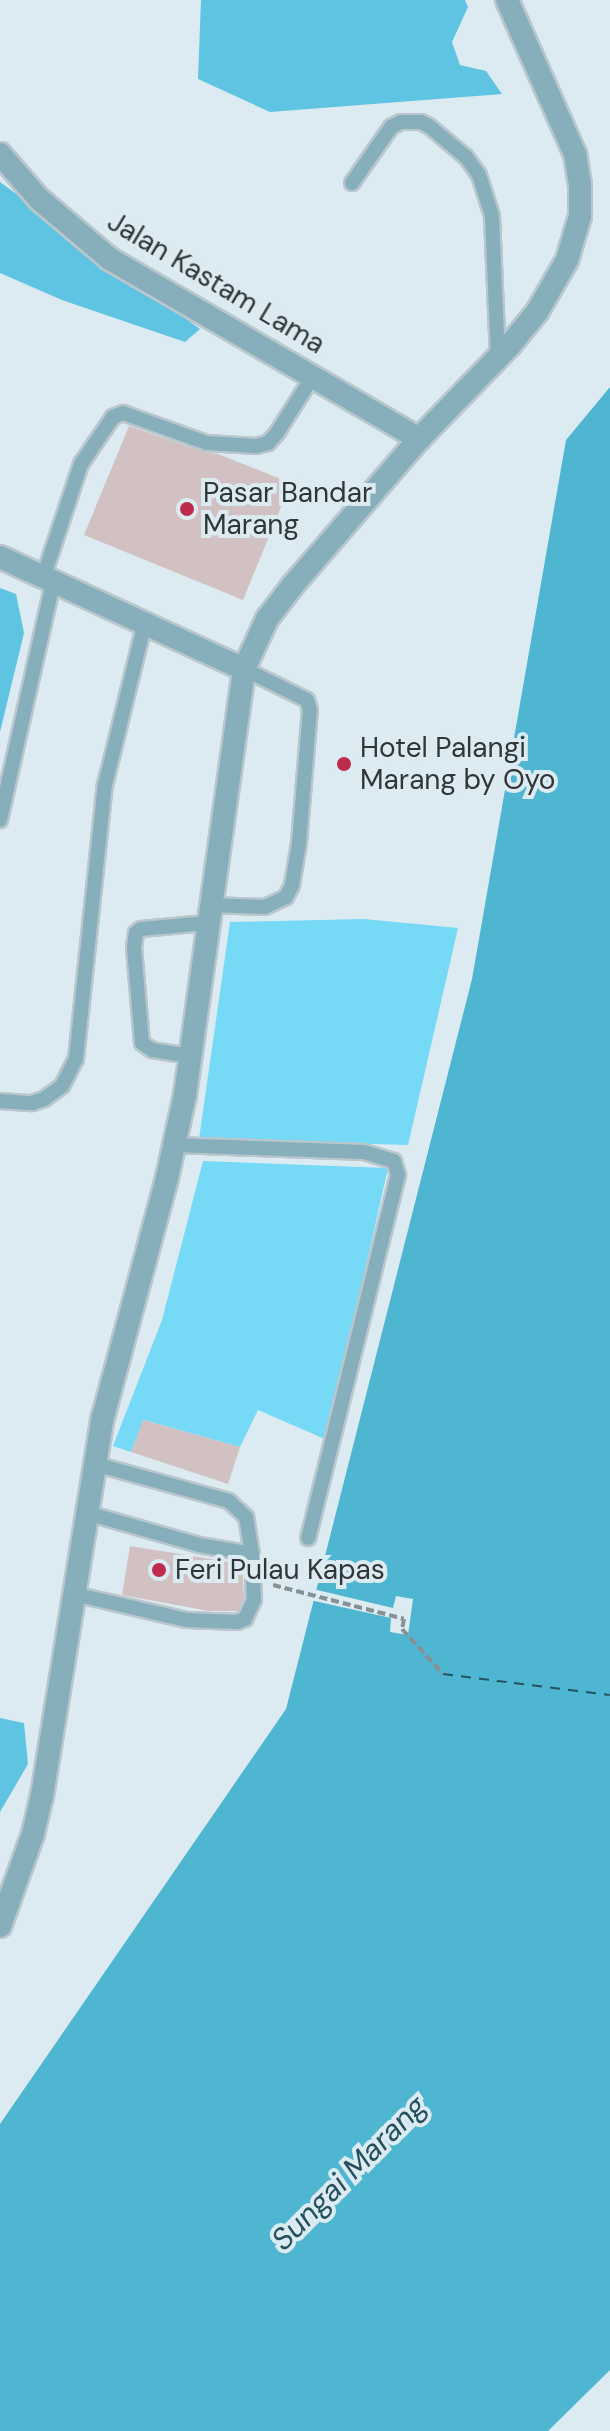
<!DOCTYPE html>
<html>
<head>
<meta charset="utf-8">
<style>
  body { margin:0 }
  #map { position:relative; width:610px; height:2431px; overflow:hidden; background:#dbebf1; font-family:"DM Sans",sans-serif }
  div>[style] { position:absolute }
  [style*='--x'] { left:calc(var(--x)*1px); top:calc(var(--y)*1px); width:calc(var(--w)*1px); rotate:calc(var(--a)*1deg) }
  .green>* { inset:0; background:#76d9f6 }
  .forest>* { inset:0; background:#5fc4e1 }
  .water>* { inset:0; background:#4fb6d2 }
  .pier>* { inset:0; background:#dbebf1 }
  .ferry>* { height:2px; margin-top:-1px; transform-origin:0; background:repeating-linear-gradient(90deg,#25515e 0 10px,transparent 0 18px) }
  .building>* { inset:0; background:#d2c1c2 }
  .path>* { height:4px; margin-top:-2px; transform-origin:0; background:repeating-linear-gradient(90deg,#869195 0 8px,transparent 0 12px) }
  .roads { filter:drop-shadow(2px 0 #b9c7cc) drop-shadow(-2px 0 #b9c7cc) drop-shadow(0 2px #b9c7cc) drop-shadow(0 -2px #b9c7cc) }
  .service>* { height:14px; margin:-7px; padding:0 7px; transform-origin:7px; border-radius:7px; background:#87afbb }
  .minor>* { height:22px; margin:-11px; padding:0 11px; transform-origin:11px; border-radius:11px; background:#87afbb }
  .tertiary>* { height:22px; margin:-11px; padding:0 11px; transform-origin:11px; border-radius:11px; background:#87afbb }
  .dots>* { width:22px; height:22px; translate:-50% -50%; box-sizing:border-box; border:4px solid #dbebf1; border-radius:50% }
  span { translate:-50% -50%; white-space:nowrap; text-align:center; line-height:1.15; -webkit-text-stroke:8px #dbebf1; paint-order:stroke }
  .street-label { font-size:28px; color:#303638 }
  .poi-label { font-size:28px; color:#303638 }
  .left { translate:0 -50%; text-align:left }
  .water-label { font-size:30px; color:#25515e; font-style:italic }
</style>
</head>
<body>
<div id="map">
  <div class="green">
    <i style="clip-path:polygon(364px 919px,458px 928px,408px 1145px,199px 1139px,230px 922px)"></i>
    <i style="clip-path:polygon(203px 1161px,388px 1168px,327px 1440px,258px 1410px,240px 1447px,144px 1420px,131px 1452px,113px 1446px,162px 1320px)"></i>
  </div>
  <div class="forest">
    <i style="clip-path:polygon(201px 0,465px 0,468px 7px,452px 42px,460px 65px,486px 71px,502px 94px,270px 112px,198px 79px)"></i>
    <i style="clip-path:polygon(0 182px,200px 329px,185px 342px,62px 300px,0 273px)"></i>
    <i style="clip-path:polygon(0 588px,16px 594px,24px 633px,0 732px)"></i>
    <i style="clip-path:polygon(0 1718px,24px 1723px,28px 1764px,0 1812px)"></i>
  </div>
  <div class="water">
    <i style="clip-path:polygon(610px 387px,610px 2370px,548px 2431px,0 2431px,0 2124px,286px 1709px,472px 979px,566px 440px)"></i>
  </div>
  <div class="pier">
    <i style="clip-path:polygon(313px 1589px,393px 1608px,396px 1596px,413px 1599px,408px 1635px,390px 1632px,391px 1618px,310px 1600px)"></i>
  </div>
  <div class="ferry">
    <i style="--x:443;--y:1674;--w:168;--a:7.2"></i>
  </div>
  <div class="building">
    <i style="clip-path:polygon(129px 426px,204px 452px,218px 454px,291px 483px,243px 600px,84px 535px)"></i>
    <i style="clip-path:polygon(143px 1420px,240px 1447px,228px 1484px,131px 1452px)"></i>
    <i style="clip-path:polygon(130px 1546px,242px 1564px,244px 1598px,238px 1611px,209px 1611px,122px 1595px)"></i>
  </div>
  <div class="path">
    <i style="--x:273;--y:1585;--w:135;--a:14.5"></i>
    <i style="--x:404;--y:1619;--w:10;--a:101"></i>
    <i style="--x:402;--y:1629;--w:61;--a:47.7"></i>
  </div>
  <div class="roads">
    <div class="service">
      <i style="--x:352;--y:183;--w:68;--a:-55.1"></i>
      <i style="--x:391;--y:127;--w:11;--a:-27"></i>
      <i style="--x:401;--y:122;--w:20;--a:0"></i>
      <i style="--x:421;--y:122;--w:9;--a:27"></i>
      <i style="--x:429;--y:126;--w:48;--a:40"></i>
      <i style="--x:466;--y:157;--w:22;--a:54"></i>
      <i style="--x:479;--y:175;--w:43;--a:72.4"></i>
      <i style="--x:492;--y:216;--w:142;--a:87.6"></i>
      <i style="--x:44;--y:575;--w:117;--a:-71.6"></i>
      <i style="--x:81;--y:464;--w:57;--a:-55.8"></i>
      <i style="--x:113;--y:417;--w:11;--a:-22"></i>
      <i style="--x:123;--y:413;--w:89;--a:19.7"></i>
      <i style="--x:207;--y:443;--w:49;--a:3.5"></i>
      <i style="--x:256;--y:446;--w:12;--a:-14"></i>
      <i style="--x:268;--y:443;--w:13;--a:-48"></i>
      <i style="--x:277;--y:433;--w:67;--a:-57.7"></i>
      <i style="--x:0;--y:820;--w:247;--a:-77.4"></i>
      <i style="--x:209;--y:905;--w:56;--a:2"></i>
      <i style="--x:265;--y:907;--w:23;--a:-25"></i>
      <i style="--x:286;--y:897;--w:13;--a:-63"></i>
      <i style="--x:292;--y:885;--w:43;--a:-80.5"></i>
      <i style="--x:299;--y:843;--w:133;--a:-85.3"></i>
      <i style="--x:310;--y:710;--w:10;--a:-107"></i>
      <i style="--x:307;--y:700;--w:70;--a:-153.8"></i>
      <i style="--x:190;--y:1056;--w:38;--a:-171"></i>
      <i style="--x:152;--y:1050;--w:12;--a:-145"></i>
      <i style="--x:142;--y:1043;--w:96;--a:-94.8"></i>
      <i style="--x:134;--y:947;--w:14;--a:-82"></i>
      <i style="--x:136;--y:933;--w:6;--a:-39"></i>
      <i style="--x:141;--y:929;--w:66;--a:-5.2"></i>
      <i style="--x:0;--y:1101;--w:32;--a:4"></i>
      <i style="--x:32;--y:1103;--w:13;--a:-18"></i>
      <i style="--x:44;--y:1099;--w:22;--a:-36"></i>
      <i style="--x:62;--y:1086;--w:30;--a:-63"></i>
      <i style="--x:76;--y:1059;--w:276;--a:-84"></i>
      <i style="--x:105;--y:785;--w:168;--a:-76.2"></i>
      <i style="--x:174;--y:1145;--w:190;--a:2.1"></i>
      <i style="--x:364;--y:1152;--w:31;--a:17"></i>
      <i style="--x:394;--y:1161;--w:15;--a:74"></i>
      <i style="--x:398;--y:1175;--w:374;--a:103.9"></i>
      <i style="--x:87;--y:1513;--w:116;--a:15.9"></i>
      <i style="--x:199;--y:1545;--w:54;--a:9.6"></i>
      <i style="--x:252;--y:1554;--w:37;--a:-99"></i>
      <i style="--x:246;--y:1517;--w:23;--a:-137"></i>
      <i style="--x:229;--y:1501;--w:139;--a:-164.6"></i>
      <i style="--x:74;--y:1594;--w:116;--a:13"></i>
      <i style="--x:187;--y:1620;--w:50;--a:2.3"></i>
      <i style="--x:237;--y:1622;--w:9;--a:-21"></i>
      <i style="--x:245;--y:1619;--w:21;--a:-65"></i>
      <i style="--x:254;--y:1600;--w:46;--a:-92.5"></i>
    </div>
    <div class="minor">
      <i style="--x:0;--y:154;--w:60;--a:49.1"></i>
      <i style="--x:39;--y:199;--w:93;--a:40.2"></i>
      <i style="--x:110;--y:259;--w:358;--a:30.2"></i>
      <i style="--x:0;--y:1926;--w:98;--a:-70.3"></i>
      <i style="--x:33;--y:1834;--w:39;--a:-77"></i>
      <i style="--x:42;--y:1796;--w:384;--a:-80.9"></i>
      <i style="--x:103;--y:1417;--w:247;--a:-75"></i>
      <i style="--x:167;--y:1178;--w:85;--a:-77.8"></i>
      <i style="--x:185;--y:1095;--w:430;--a:-82.1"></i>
    </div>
    <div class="tertiary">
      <i style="--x:0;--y:557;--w:268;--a:24.7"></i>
      <i style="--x:244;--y:669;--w:55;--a:-65.3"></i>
      <i style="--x:267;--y:619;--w:43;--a:-52.6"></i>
      <i style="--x:293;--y:585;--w:193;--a:-49.2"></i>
      <i style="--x:419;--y:439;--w:131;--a:-45.9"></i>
      <i style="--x:510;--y:345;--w:43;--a:-50.7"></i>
      <i style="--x:537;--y:312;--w:60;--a:-60"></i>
      <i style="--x:567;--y:260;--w:46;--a:-73.5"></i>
      <i style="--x:580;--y:216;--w:31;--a:-90"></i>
      <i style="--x:580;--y:185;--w:31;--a:-99"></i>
      <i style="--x:575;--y:154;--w:168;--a:-113.8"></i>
    </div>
  </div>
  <div class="dots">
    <i style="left:187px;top:509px;background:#bd2c4c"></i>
    <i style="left:344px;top:764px;background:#bd2c4c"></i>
    <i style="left:159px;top:1570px;background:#bd2c4c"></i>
  </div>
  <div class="street-label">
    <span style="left:216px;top:283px;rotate:31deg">Jalan Kastam Lama</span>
  </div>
  <div class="poi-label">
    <span class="left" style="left:203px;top:509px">Pasar Bandar<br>Marang</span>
    <span class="left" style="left:360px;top:764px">Hotel Palangi<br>Marang by Oyo</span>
    <span class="left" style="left:175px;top:1570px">Feri Pulau Kapas</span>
  </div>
  <div class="water-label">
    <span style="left:349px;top:2173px;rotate:-45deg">Sungai Marang</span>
  </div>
</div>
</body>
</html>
